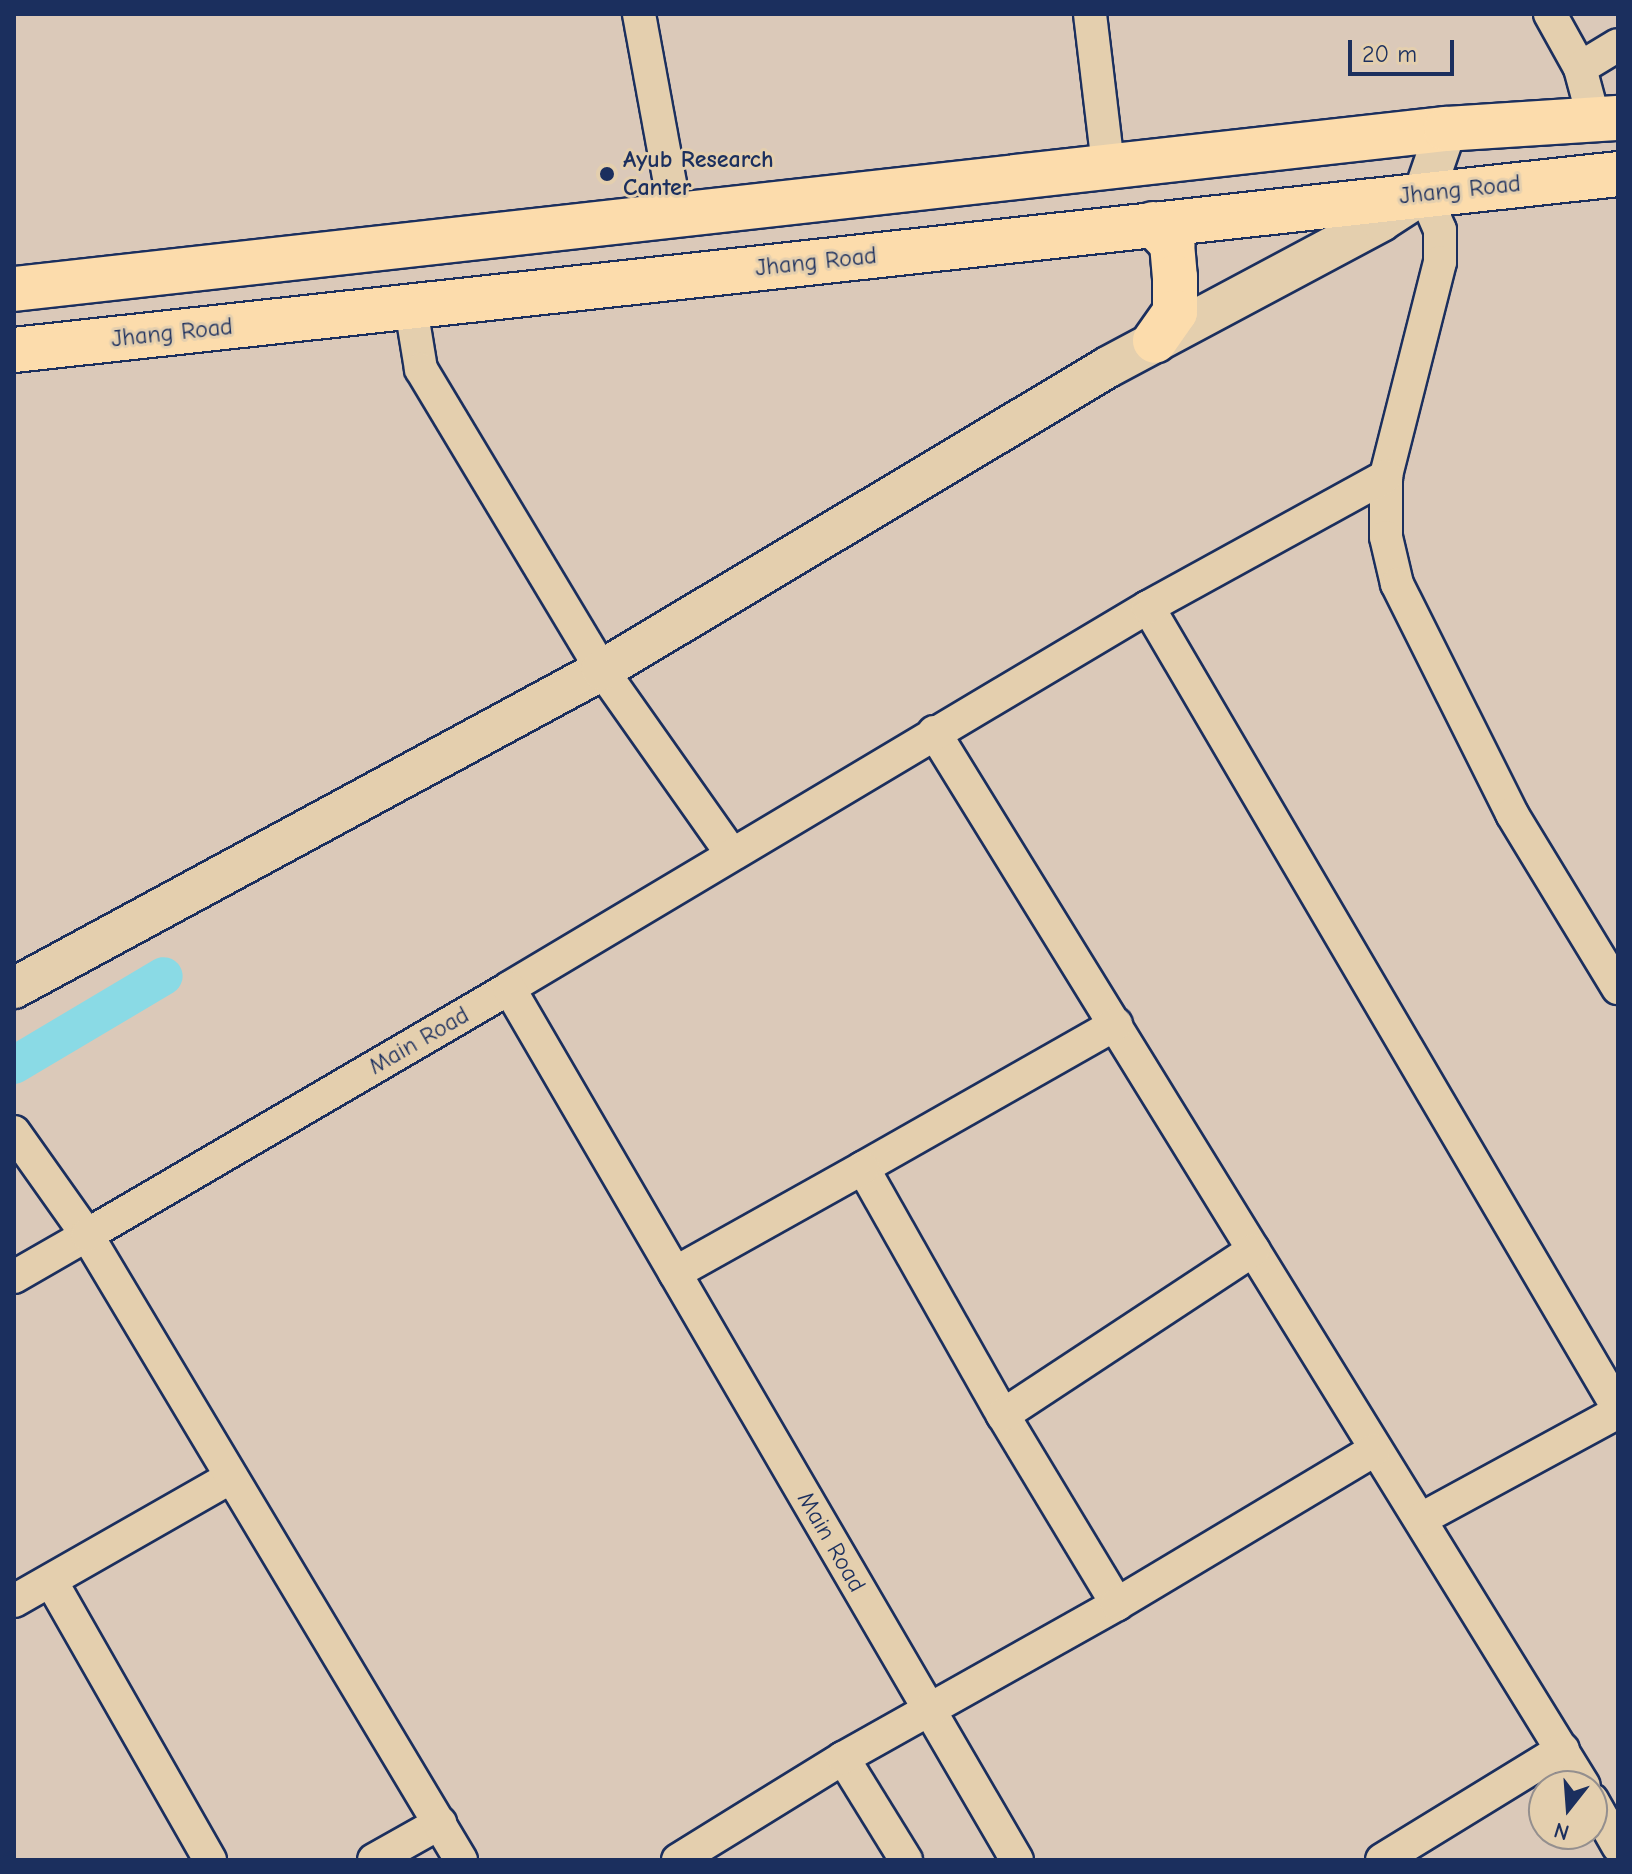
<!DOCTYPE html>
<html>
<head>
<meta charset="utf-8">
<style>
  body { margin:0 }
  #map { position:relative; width:1632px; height:1874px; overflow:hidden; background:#dbc9b9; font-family:"Comic Neue",sans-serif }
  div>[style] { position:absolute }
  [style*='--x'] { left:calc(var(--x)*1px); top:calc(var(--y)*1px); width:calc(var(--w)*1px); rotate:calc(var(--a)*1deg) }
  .canal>* { height:38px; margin:-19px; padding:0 19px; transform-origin:19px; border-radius:19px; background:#8adae5 }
  .roads { filter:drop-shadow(2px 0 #1b2f5e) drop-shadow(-2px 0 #1b2f5e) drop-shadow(0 2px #1b2f5e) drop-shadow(0 -2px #1b2f5e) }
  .minor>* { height:32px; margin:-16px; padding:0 16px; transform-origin:16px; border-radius:16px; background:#e4cfae }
  .tertiary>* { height:40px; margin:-20px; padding:0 20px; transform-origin:20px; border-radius:20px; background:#e4cfae }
  .trunk>* { height:44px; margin:-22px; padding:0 22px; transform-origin:22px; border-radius:22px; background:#fcdcac }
  .dots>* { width:22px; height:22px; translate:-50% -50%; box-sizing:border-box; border:4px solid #e4cfae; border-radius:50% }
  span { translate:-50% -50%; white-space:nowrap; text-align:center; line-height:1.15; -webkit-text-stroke:6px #e4cfae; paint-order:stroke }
  .poi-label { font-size:24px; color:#1b2f5e; font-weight:700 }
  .left { translate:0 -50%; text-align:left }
  .street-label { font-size:24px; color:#1b2f5e }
  .frame { position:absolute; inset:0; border:16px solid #1b2f5e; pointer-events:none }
  .north { position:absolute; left:1528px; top:1770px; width:80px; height:80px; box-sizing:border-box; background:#e4cfae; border:2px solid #948f8e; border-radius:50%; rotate:197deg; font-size:22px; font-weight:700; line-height:32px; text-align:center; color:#1b2f5e }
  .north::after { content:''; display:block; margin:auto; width:28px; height:36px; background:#1b2f5e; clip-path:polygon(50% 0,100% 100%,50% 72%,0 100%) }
  .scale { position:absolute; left:1348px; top:40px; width:106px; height:36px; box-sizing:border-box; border:4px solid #1b2f5e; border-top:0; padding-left:10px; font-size:24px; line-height:28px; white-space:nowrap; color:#1b2f5e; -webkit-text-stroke:6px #e4cfae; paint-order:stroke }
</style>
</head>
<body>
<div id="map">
  <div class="canal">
    <i style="--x:14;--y:1065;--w:174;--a:-30.7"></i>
  </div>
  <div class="roads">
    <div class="minor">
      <i style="--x:639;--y:14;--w:204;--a:79.6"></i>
      <i style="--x:1090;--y:14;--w:153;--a:83.2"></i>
      <i style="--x:1550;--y:14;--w:62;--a:60.9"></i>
      <i style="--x:1580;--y:68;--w:54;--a:74.9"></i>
      <i style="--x:1580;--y:68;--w:44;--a:-31.2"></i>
      <i style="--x:1424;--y:193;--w:40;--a:66.6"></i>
      <i style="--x:1440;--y:230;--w:32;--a:90"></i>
      <i style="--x:1440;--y:262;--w:221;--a:104.2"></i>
      <i style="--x:1386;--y:476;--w:61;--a:90"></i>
      <i style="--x:1386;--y:537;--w:48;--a:76.8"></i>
      <i style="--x:1397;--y:584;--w:257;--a:63.4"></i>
      <i style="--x:1512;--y:814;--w:204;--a:58.7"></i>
      <i style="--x:411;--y:308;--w:62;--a:80.7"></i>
      <i style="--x:421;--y:369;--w:351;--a:59"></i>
      <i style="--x:602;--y:670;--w:225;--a:54.8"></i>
      <i style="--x:1148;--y:607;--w:929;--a:59.6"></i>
      <i style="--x:934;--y:732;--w:1238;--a:58.34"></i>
      <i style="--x:509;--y:988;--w:744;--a:-30.81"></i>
      <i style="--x:1148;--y:607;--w:272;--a:-28.8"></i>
      <i style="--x:1116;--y:1024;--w:291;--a:150.4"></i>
      <i style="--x:863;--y:1168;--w:284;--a:60.5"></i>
      <i style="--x:1003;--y:1415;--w:221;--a:58.9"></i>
      <i style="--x:14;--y:1132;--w:126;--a:54.7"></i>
      <i style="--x:87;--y:1235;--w:84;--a:150.1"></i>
      <i style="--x:675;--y:1273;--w:215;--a:-29.2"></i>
      <i style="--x:1003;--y:1415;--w:300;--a:-33.4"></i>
      <i style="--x:1421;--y:1519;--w:224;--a:-28.5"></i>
      <i style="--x:51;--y:1581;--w:321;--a:60.3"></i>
      <i style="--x:14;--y:1601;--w:250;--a:-29.7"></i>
      <i style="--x:843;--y:1758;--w:120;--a:58.3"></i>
      <i style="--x:1592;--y:1800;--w:53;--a:60.5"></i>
      <i style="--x:374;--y:1860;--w:76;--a:-29.3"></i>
      <i style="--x:461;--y:1860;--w:728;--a:-120.9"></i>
      <i style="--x:87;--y:1235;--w:489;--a:-30.3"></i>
      <i style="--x:509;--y:988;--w:1009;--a:59.78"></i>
      <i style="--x:678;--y:1860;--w:194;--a:-31.7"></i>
      <i style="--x:843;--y:1758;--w:314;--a:-29.3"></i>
      <i style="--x:1117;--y:1604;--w:300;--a:-30.9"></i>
      <i style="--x:1382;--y:1860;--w:212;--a:-31.5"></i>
    </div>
    <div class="tertiary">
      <i style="--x:14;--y:988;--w:668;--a:-28.41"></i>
      <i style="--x:602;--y:670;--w:590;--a:-30.91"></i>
      <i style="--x:1108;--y:367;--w:310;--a:-28.1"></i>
      <i style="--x:1381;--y:221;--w:51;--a:-33.1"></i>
      <i style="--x:1424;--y:193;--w:68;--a:-71"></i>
    </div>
    <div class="trunk">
      <i style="--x:1153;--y:224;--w:28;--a:46"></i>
      <i style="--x:1172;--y:244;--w:33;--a:85"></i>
      <i style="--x:1175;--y:277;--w:35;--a:90"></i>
      <i style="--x:1175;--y:312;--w:35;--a:125"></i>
      <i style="--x:14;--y:289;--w:1441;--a:-6.38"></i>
      <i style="--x:1446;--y:129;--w:172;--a:-3.7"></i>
      <i style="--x:14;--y:350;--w:1614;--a:-6.26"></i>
    </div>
  </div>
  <div class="dots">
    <i style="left:607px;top:174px;background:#1b2f5e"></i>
  </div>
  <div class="poi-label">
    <span class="left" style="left:623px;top:174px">Ayub Research<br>Canter</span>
  </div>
  <div class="street-label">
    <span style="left:1460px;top:190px;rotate:-6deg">Jhang Road</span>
    <span style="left:816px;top:262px;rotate:-6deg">Jhang Road</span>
    <span style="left:172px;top:333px;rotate:-6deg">Jhang Road</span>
    <span style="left:419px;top:1041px;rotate:-30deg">Main Road</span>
    <span style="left:831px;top:1542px;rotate:60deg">Main Road</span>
  </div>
  <div class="frame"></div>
  <div class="north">N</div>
  <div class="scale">20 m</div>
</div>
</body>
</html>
